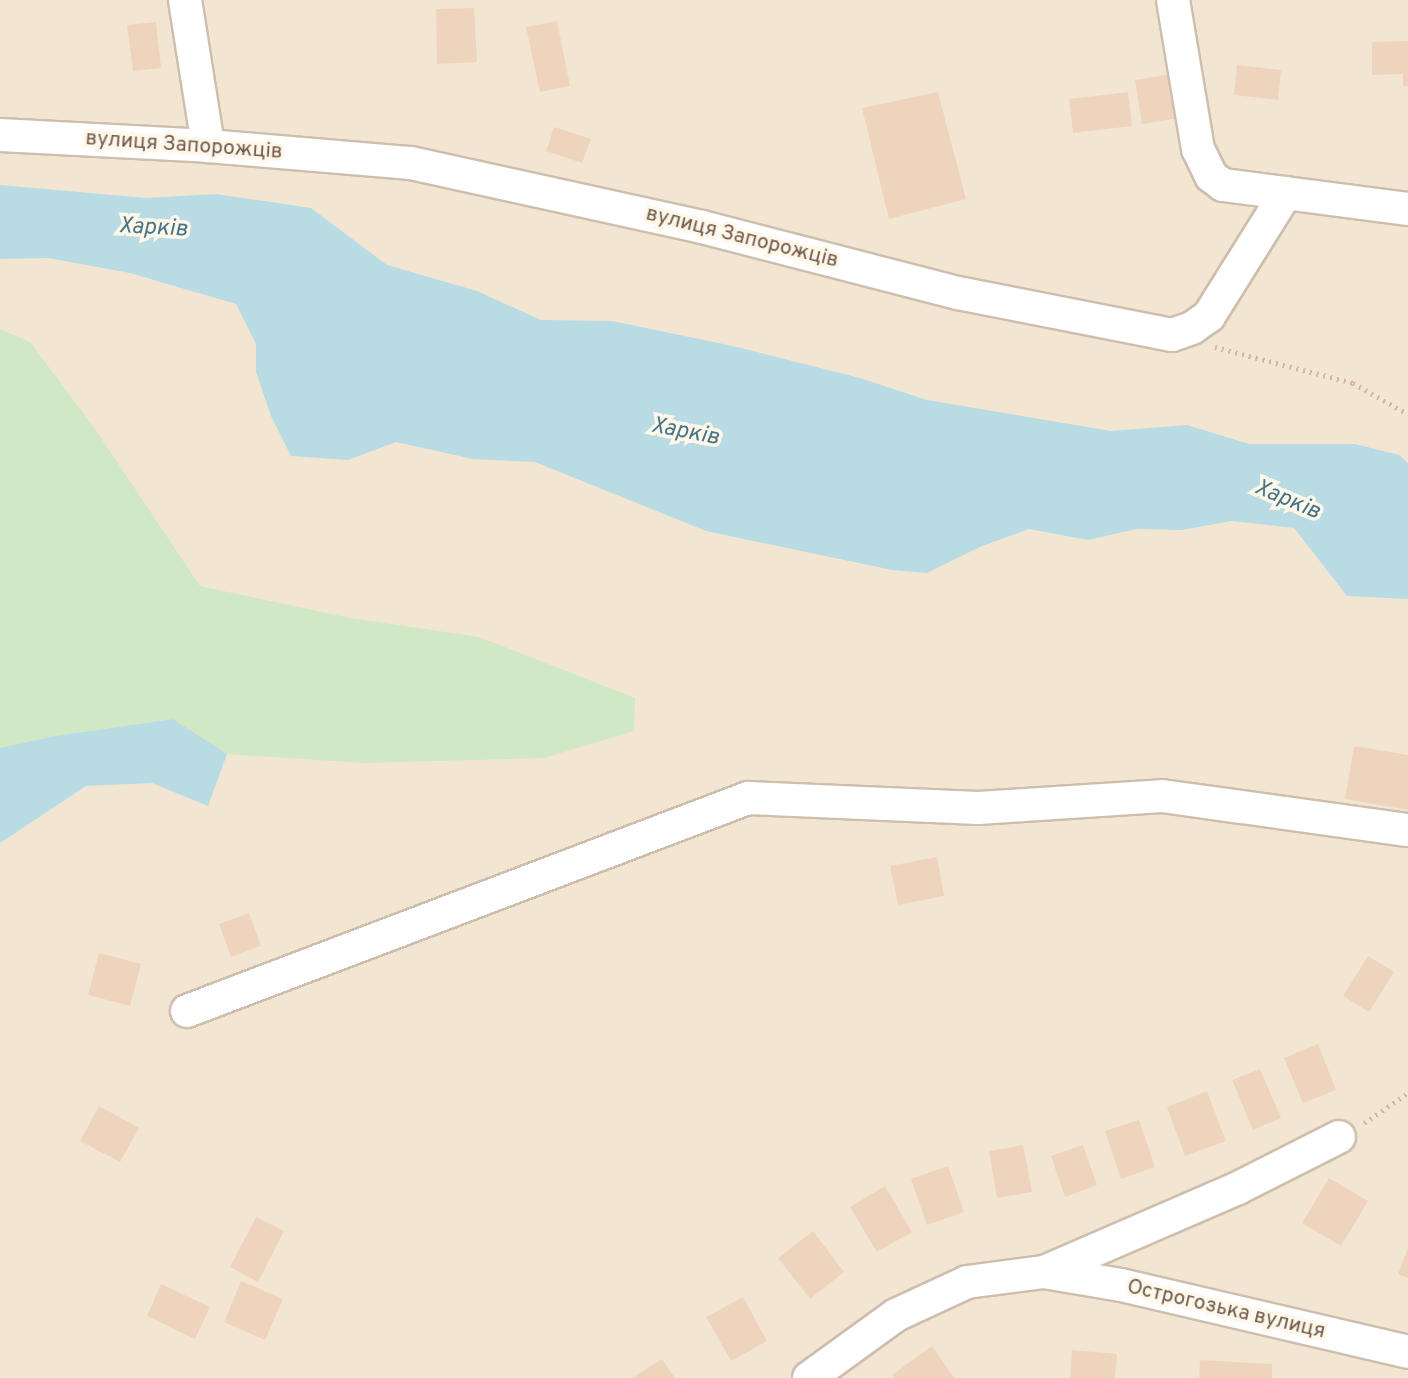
<!DOCTYPE html>
<html>
<head>
<meta charset="utf-8">
<style>
  body { margin:0 }
  #map { position:relative; width:1408px; height:1378px; overflow:hidden; background:#fbf3e4; font-family:Overpass,sans-serif }
  div>[style] { position:absolute }
  [style*='--x'] { left:calc(var(--x)*1px); top:calc(var(--y)*1px); width:calc(var(--w)*1px); rotate:calc(var(--a)*1deg) }
  .residential>* { inset:0; background:#f2e6d3 }
  .green>* { inset:0; background:#d0e8c3 }
  .water>* { inset:0; background:#b9dbe4 }
  .building>* { inset:0; background:#efd4bd }
  .path>* { height:4.5px; margin-top:-2.25px; transform-origin:0; background:repeating-linear-gradient(90deg,#d4b7a0 0 2px,transparent 0 7px) }
  .roads { filter:drop-shadow(2px 0 #cebeae) drop-shadow(-2px 0 #cebeae) drop-shadow(0 2px #cebeae) drop-shadow(0 -2px #cebeae) }
  .minor>* { height:32px; margin:-16px; padding:0 16px; transform-origin:16px; border-radius:16px; background:#fff }
  span { translate:-50% -50%; white-space:nowrap; text-align:center; line-height:1.15; -webkit-text-stroke:7px #fef7ea; paint-order:stroke }
  .street-label { font-size:21px; color:#725b4b }
  .water-label { font-size:23px; color:#467685; font-style:italic }
</style>
</head>
<body>
<div id="map">
  <div class="residential">
    <i style="clip-path:polygon(0 0,1408px 0,1408px 1378px,0 1378px)"></i>
  </div>
  <div class="green">
    <i style="clip-path:polygon(0 329px,30px 342px,95px 429px,200px 586px,350px 618px,479px 637px,635px 698px,634px 731px,544px 758px,365px 763px,227px 754px,173px 719px,55px 736px,0 748px)"></i>
  </div>
  <div class="water">
    <i style="clip-path:polygon(0 185px,146px 198px,216px 194px,311px 208px,387px 265px,477px 291px,541px 320px,612px 321px,733px 346px,860px 378px,927px 400px,1111px 431px,1187px 425px,1249px 444px,1355px 444px,1399px 455px,1408px 463px,1408px 599px,1347px 596px,1294px 528px,1232px 521px,1182px 530px,1136px 529px,1088px 540px,1029px 529px,982px 546px,927px 573px,892px 570px,706px 531px,535px 462px,473px 459px,396px 442px,348px 460px,291px 456px,271px 416px,256px 372px,256px 344px,236px 304px,130px 273px,48px 258px,0 259px)"></i>
    <i style="clip-path:polygon(173px 719px,227px 754px,208px 806px,152px 783px,86px 786px,0 843px,0 748px,55px 736px)"></i>
  </div>
  <div class="building">
    <i style="clip-path:polygon(474px 8px,477px 62px,437px 64px,436px 9px)"></i>
    <i style="clip-path:polygon(557px 21px,570px 86px,540px 92px,526px 27px)"></i>
    <i style="clip-path:polygon(156px 22px,161px 68px,133px 71px,127px 25px)"></i>
    <i style="clip-path:polygon(1408px 41px,1408px 86px,1403px 86px,1403px 74px,1372px 75px,1372px 42px)"></i>
    <i style="clip-path:polygon(1237px 65px,1281px 70px,1278px 100px,1234px 95px)"></i>
    <i style="clip-path:polygon(1172px 74px,1179px 118px,1142px 124px,1135px 80px)"></i>
    <i style="clip-path:polygon(938px 92px,966px 199px,889px 219px,862px 108px)"></i>
    <i style="clip-path:polygon(1128px 92px,1132px 126px,1073px 133px,1069px 99px)"></i>
    <i style="clip-path:polygon(554px 127px,591px 139px,582px 163px,546px 151px)"></i>
    <i style="clip-path:polygon(1354px 746px,1408px 755px,1408px 810px,1345px 799px)"></i>
    <i style="clip-path:polygon(937px 857px,944px 896px,898px 905px,890px 866px)"></i>
    <i style="clip-path:polygon(249px 913px,261px 946px,231px 957px,219px 924px)"></i>
    <i style="clip-path:polygon(99px 953px,141px 964px,130px 1006px,88px 995px)"></i>
    <i style="clip-path:polygon(1368px 956px,1394px 972px,1369px 1012px,1343px 996px)"></i>
    <i style="clip-path:polygon(1318px 1044px,1336px 1090px,1303px 1103px,1284px 1058px)"></i>
    <i style="clip-path:polygon(1260px 1069px,1281px 1118px,1253px 1130px,1232px 1080px)"></i>
    <i style="clip-path:polygon(1207px 1091px,1226px 1141px,1185px 1156px,1167px 1107px)"></i>
    <i style="clip-path:polygon(99px 1106px,139px 1128px,120px 1162px,80px 1141px)"></i>
    <i style="clip-path:polygon(1139px 1120px,1155px 1167px,1121px 1179px,1105px 1131px)"></i>
    <i style="clip-path:polygon(1023px 1145px,1032px 1192px,997px 1198px,989px 1151px)"></i>
    <i style="clip-path:polygon(1083px 1145px,1097px 1185px,1065px 1197px,1051px 1156px)"></i>
    <i style="clip-path:polygon(948px 1166px,964px 1212px,927px 1225px,911px 1179px)"></i>
    <i style="clip-path:polygon(1329px 1178px,1368px 1201px,1341px 1246px,1302px 1223px)"></i>
    <i style="clip-path:polygon(885px 1186px,912px 1232px,877px 1252px,850px 1207px)"></i>
    <i style="clip-path:polygon(256px 1217px,284px 1231px,258px 1282px,230px 1267px)"></i>
    <i style="clip-path:polygon(813px 1231px,844px 1272px,810px 1299px,778px 1258px)"></i>
    <i style="clip-path:polygon(1408px 1248px,1408px 1278px,1398px 1274px)"></i>
    <i style="clip-path:polygon(241px 1281px,283px 1299px,265px 1340px,224px 1322px)"></i>
    <i style="clip-path:polygon(161px 1284px,210px 1307px,195px 1339px,147px 1316px)"></i>
    <i style="clip-path:polygon(743px 1297px,767px 1341px,731px 1361px,706px 1317px)"></i>
    <i style="clip-path:polygon(932px 1346px,954px 1378px,894px 1378px,892px 1375px)"></i>
    <i style="clip-path:polygon(1072px 1350px,1117px 1354px,1115px 1378px,1070px 1378px)"></i>
    <i style="clip-path:polygon(662px 1359px,675px 1378px,632px 1378px)"></i>
    <i style="clip-path:polygon(1200px 1360px,1272px 1364px,1272px 1378px,1199px 1378px)"></i>
  </div>
  <div class="path">
    <i style="--x:1215;--y:347;--w:143;--a:14.6"></i>
    <i style="--x:1353;--y:383;--w:63;--a:29.4"></i>
    <i style="--x:1364;--y:1123;--w:53;--a:-34.3"></i>
  </div>
  <div class="roads">
    <div class="minor">
      <i style="--x:185;--y:0;--w:148;--a:81"></i>
      <i style="--x:1173;--y:0;--w:151;--a:80.5"></i>
      <i style="--x:1198;--y:149;--w:30;--a:64"></i>
      <i style="--x:1211;--y:176;--w:15;--a:37"></i>
      <i style="--x:1223;--y:185;--w:187;--a:7.4"></i>
      <i style="--x:0;--y:135;--w:208;--a:3"></i>
      <i style="--x:208;--y:146;--w:204;--a:4.8"></i>
      <i style="--x:411;--y:163;--w:298;--a:12.4"></i>
      <i style="--x:702;--y:227;--w:264;--a:14.5"></i>
      <i style="--x:958;--y:293;--w:218;--a:11.1"></i>
      <i style="--x:1172;--y:335;--w:21;--a:-19"></i>
      <i style="--x:1192;--y:328;--w:21;--a:-35"></i>
      <i style="--x:1209;--y:316;--w:145;--a:-58"></i>
      <i style="--x:187;--y:1011;--w:600;--a:-20.79"></i>
      <i style="--x:748;--y:798;--w:230;--a:2.5"></i>
      <i style="--x:978;--y:808;--w:184;--a:-3.7"></i>
      <i style="--x:1162;--y:796;--w:248;--a:7.9"></i>
      <i style="--x:1044;--y:1272;--w:78;--a:9.6"></i>
      <i style="--x:1121;--y:1285;--w:295;--a:13.1"></i>
      <i style="--x:809;--y:1378;--w:107;--a:-35.9"></i>
      <i style="--x:896;--y:1315;--w:78;--a:-24.9"></i>
      <i style="--x:967;--y:1282;--w:78;--a:-7.4"></i>
      <i style="--x:1044;--y:1272;--w:211;--a:-23.4"></i>
      <i style="--x:1238;--y:1188;--w:113;--a:-26.8"></i>
    </div>
  </div>
  <div class="street-label">
    <span style="left:184px;top:146px;rotate:4deg">вулиця Запорожців</span>
    <span style="left:742px;top:238px;rotate:14deg">вулиця Запорожців</span>
    <span style="left:1226px;top:1310px;rotate:13deg">Острогозька вулиця</span>
  </div>
  <div class="water-label">
    <span style="left:153px;top:229px;rotate:3deg">Харків</span>
    <span style="left:685px;top:433px;rotate:11deg">Харків</span>
    <span style="left:1287px;top:501px;rotate:23deg">Харків</span>
  </div>
</div>
</body>
</html>
